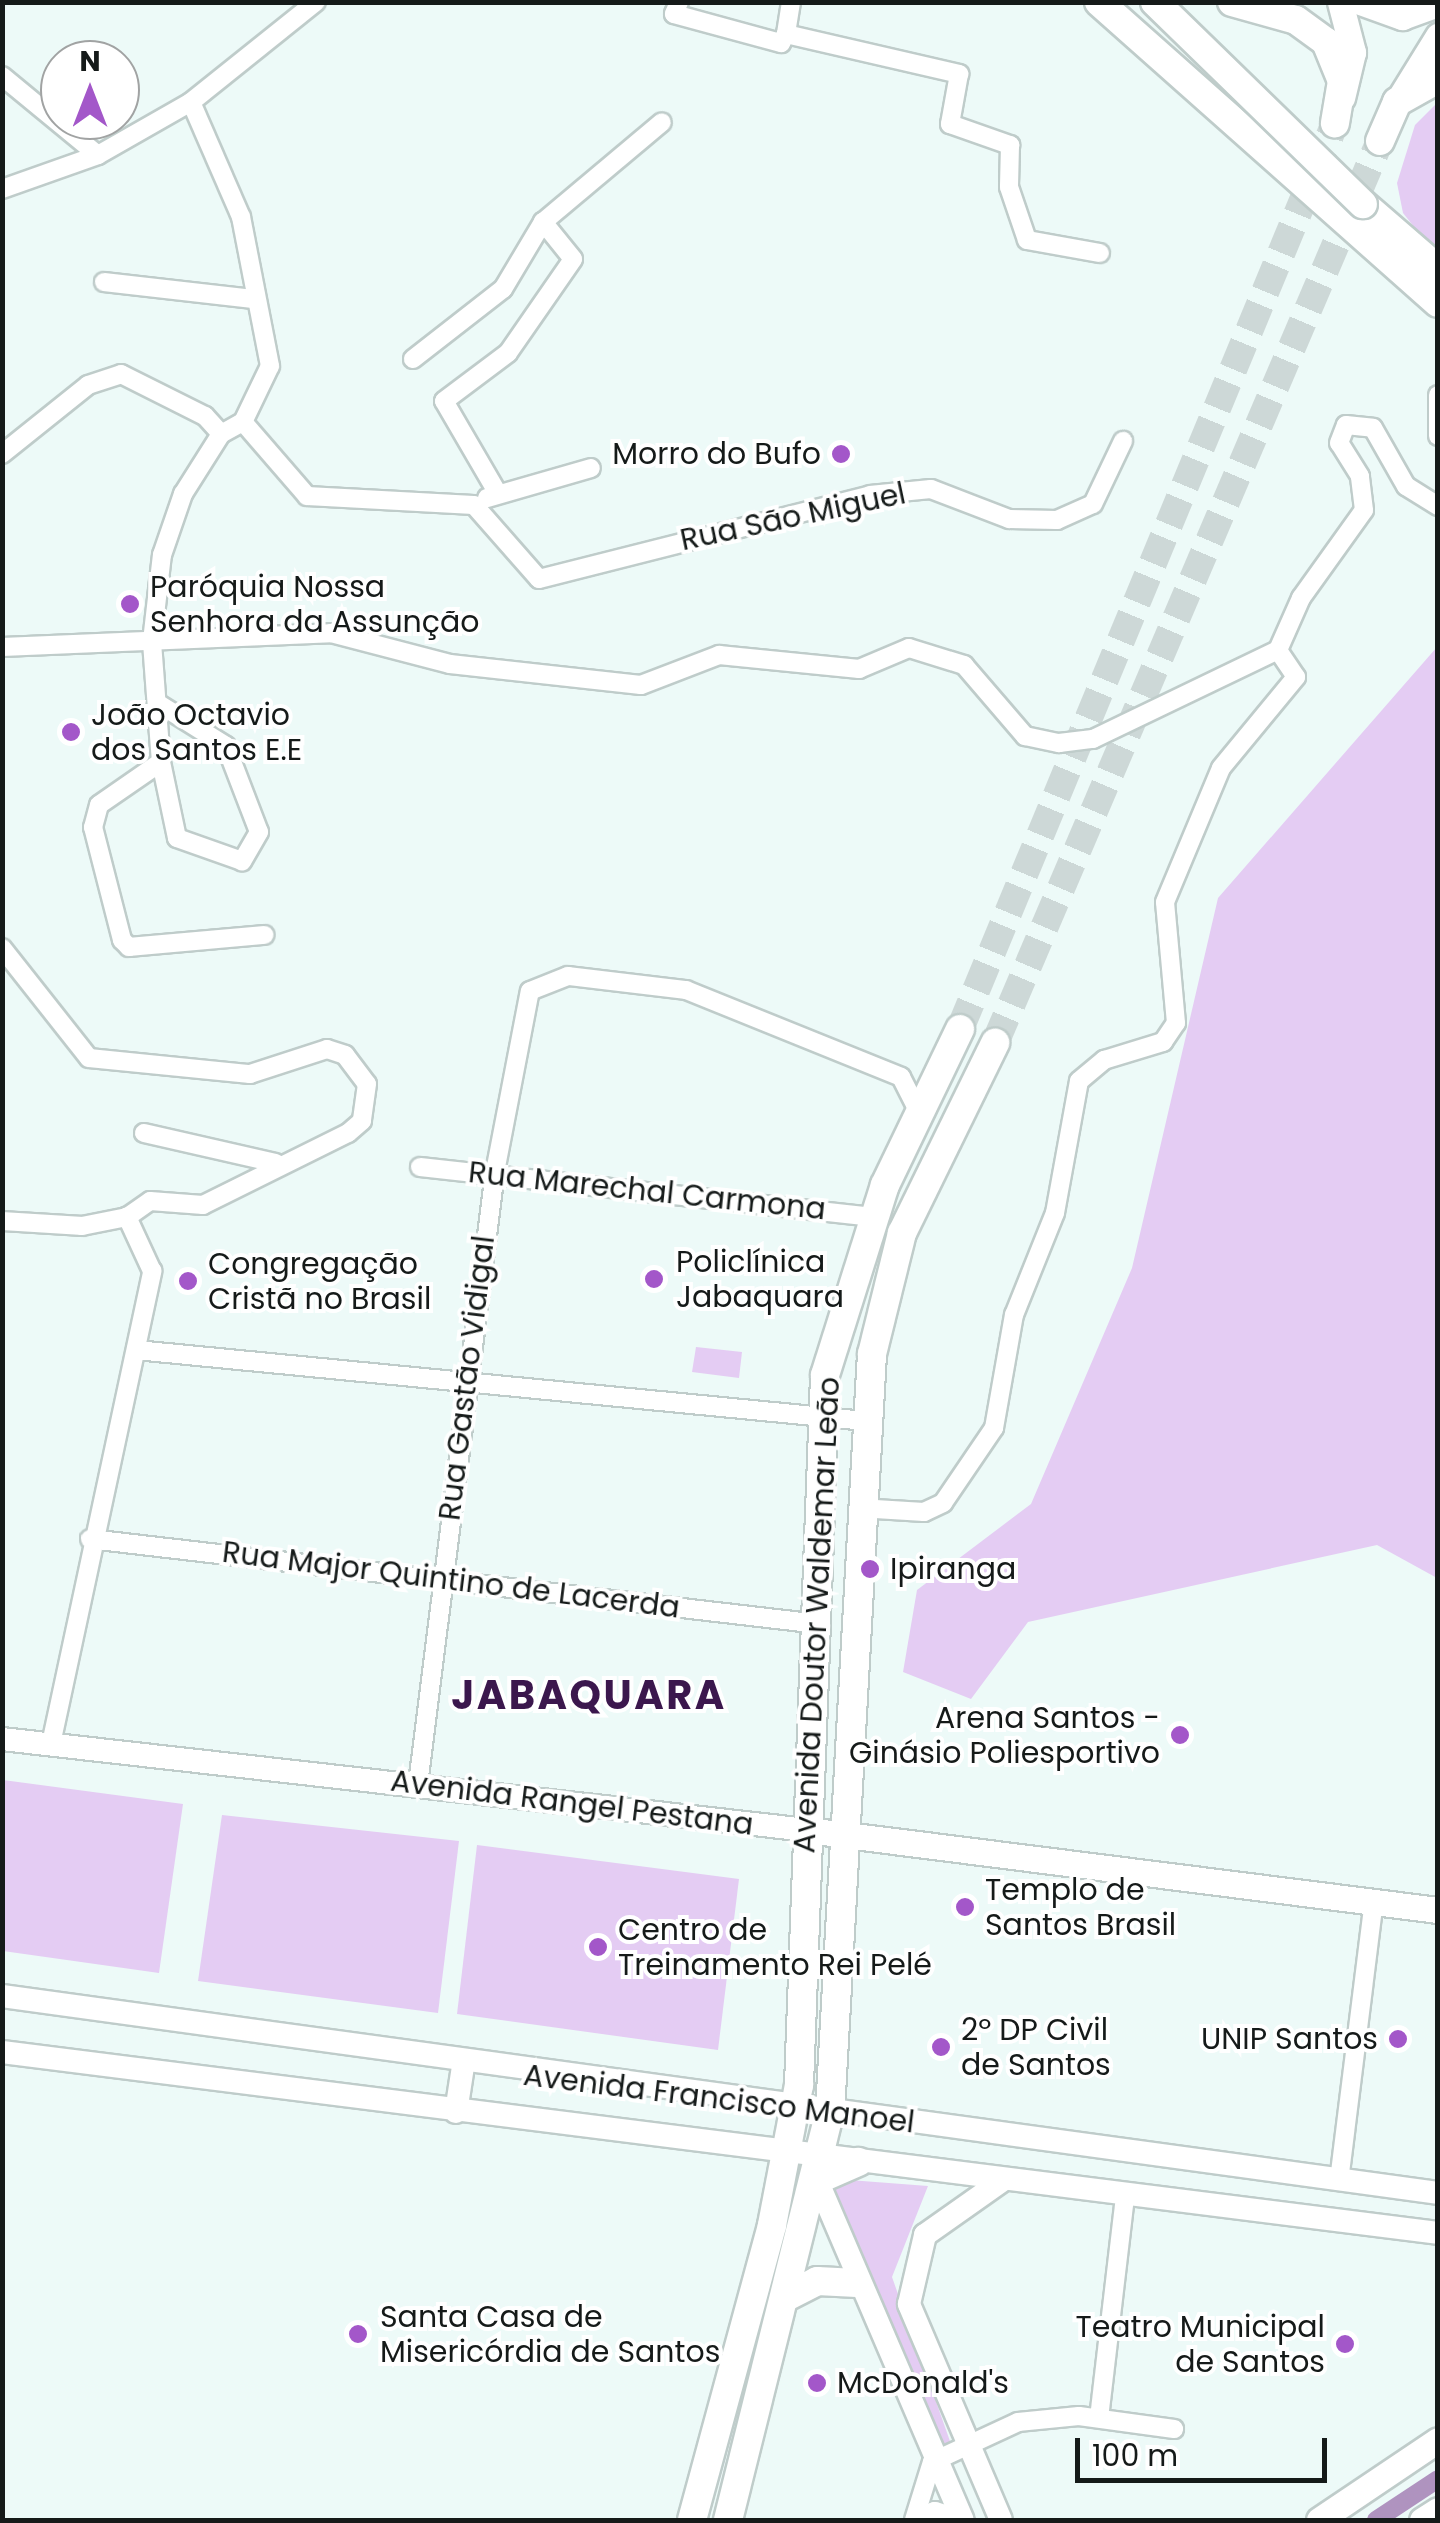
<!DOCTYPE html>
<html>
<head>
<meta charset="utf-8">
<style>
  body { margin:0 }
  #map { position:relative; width:1440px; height:2523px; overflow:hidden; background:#edfaf8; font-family:Poppins,sans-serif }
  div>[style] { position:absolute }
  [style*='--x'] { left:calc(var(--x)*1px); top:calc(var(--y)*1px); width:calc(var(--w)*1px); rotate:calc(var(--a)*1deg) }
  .green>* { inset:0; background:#e4ccf3 }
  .canal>* { height:18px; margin:-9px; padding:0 9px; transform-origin:9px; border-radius:9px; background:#af93bf }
  .primary-tunnel>* { height:28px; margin-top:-14px; transform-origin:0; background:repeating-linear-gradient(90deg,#cdd8d7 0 28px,transparent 0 42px) }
  .roads { filter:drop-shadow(2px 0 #bfccca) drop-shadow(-2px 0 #bfccca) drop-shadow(0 2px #bfccca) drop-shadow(0 -2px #bfccca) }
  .minor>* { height:18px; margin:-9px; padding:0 9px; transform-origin:9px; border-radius:9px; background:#fff }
  .tertiary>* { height:22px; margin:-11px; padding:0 11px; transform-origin:11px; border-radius:11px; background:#fff }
  .secondary>* { height:25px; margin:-12.5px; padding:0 12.5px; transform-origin:12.5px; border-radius:12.5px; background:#fff }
  .primary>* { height:28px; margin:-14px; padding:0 14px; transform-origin:14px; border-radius:14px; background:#fff }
  .bridges { filter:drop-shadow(2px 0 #bfccca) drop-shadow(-2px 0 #bfccca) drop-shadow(0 2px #bfccca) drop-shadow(0 -2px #bfccca) }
  .primary-bridge>* { height:28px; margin:-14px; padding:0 14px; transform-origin:14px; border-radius:14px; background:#fff }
  .dots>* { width:28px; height:28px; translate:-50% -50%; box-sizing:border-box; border:5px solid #fff; border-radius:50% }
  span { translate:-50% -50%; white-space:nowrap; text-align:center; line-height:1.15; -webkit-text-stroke:8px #fff; paint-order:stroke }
  .poi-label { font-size:30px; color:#151a19 }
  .right { translate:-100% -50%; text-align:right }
  .left { translate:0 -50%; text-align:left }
  .street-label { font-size:30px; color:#151a19 }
  .district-label { font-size:40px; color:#3b174d; font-weight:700; letter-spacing:2.5px }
  .frame { position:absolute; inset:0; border:5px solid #151a19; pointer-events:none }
  .north { position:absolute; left:40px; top:40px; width:100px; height:100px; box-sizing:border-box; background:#fff; border:2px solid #a1a3a3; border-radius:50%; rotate:0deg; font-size:28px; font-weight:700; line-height:40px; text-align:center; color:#151a19 }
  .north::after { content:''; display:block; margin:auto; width:35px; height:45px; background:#a357c9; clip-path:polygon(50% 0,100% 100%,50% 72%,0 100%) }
  .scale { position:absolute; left:1075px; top:2438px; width:252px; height:45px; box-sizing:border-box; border:5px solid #151a19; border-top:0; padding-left:12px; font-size:30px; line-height:35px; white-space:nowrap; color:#151a19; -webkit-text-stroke:8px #fff; paint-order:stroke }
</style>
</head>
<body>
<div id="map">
  <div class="green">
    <i style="clip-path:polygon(1437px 103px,1437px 256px,1403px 213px,1397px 183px,1415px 125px)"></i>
    <i style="clip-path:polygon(1437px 647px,1437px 1578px,1377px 1545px,1028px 1622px,971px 1699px,903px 1672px,917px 1590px,1031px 1504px,1132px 1268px,1218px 898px)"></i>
    <i style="clip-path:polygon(696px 1347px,742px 1352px,739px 1378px,692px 1372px)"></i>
    <i style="clip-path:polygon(3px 1780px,183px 1804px,159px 1973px,3px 1951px)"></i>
    <i style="clip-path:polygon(222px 1815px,459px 1841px,438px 2013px,198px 1981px)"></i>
    <i style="clip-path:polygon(477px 1845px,739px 1879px,718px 2050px,457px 2014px)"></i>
    <i style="clip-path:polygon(836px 2179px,928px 2186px,892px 2277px,951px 2444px,932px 2444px,829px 2190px)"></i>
  </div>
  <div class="canal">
    <i style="--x:1376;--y:2520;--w:74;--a:-33.5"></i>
  </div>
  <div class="primary-tunnel">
    <i style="--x:960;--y:1029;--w:981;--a:-67.51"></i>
    <i style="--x:995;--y:1043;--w:981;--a:-66.89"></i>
  </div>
  <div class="roads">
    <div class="minor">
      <i style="--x:679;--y:2;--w:13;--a:113"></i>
      <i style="--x:674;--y:14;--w:111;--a:15.2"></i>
      <i style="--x:781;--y:43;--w:10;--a:-61"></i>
      <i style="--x:791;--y:2;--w:32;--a:99"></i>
      <i style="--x:786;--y:34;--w:178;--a:13"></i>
      <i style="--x:959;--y:74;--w:51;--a:100.2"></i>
      <i style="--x:950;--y:124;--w:64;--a:19.3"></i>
      <i style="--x:1010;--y:145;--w:42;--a:91.4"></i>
      <i style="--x:1009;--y:187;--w:56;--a:71.2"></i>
      <i style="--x:1027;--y:240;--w:74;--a:10.1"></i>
      <i style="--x:2;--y:76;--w:124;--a:39.5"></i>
      <i style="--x:2;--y:189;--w:102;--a:-19.5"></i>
      <i style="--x:98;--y:155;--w:107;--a:-29.7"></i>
      <i style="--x:191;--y:102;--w:160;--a:-38.7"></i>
      <i style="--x:104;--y:282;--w:150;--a:6.5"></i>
      <i style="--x:413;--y:359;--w:114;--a:-37.9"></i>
      <i style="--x:503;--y:289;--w:78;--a:-59.2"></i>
      <i style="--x:543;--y:222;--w:155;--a:-40"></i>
      <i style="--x:1438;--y:395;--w:41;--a:90"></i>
      <i style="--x:243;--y:422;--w:98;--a:49.1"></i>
      <i style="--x:307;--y:496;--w:167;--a:3.1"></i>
      <i style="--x:474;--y:505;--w:98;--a:48.7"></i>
      <i style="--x:539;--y:579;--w:341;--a:-14.2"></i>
      <i style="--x:870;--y:495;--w:61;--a:-5.6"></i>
      <i style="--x:931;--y:489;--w:84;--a:21"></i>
      <i style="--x:1009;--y:519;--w:48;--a:1.2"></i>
      <i style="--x:1057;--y:520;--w:39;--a:-24"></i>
      <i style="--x:1093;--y:504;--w:70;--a:-64.5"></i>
      <i style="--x:2;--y:454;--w:110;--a:-38.7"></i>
      <i style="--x:88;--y:385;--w:35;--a:-18"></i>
      <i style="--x:121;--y:374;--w:94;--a:26.6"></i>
      <i style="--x:205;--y:416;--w:24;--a:48"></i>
      <i style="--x:497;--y:492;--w:105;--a:-120.2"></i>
      <i style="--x:444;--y:401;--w:80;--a:-36.9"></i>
      <i style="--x:508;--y:353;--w:114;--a:-55.3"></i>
      <i style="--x:573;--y:259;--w:48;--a:-129"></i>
      <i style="--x:487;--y:498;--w:108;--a:-16.1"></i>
      <i style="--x:2;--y:647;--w:329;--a:-2.4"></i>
      <i style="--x:331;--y:633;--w:123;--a:14.6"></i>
      <i style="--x:450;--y:664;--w:192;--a:6.3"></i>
      <i style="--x:641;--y:685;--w:84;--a:-21"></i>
      <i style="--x:719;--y:655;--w:141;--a:5.7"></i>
      <i style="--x:859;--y:669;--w:54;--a:-22.8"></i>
      <i style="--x:909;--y:648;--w:58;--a:17.2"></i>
      <i style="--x:964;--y:665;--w:94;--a:49.3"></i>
      <i style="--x:1025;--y:736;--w:35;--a:12"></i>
      <i style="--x:1059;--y:743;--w:34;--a:-7"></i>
      <i style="--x:1093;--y:739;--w:205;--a:-25.7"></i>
      <i style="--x:1278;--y:650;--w:57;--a:-66.1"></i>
      <i style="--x:1301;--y:598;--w:108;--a:-54.4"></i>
      <i style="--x:1364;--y:510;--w:34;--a:-97"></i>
      <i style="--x:1360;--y:476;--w:39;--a:-122"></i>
      <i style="--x:1339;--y:443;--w:19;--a:-69"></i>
      <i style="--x:1346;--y:425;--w:27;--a:6"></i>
      <i style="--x:1373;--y:428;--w:67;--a:60.4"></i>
      <i style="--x:1406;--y:486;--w:38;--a:32"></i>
      <i style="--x:159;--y:704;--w:79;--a:32.1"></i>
      <i style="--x:226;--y:746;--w:92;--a:69"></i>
      <i style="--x:259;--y:832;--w:34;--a:120"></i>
      <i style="--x:242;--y:861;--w:69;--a:-160.5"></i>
      <i style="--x:177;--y:838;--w:78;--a:-101.9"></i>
      <i style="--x:161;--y:762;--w:121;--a:-94.3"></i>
      <i style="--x:152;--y:641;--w:87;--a:-83.4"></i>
      <i style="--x:162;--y:555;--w:65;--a:-71"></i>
      <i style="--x:183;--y:494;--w:71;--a:-57.7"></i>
      <i style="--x:221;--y:434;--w:25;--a:-29"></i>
      <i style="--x:243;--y:422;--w:62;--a:-64.3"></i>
      <i style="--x:270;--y:366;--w:152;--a:-101"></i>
      <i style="--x:241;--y:217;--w:125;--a:-113.5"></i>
      <i style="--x:161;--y:762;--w:75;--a:145.3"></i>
      <i style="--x:99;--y:805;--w:23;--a:105"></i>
      <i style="--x:93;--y:827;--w:117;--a:75.6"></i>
      <i style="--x:122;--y:940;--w:10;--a:45"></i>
      <i style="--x:129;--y:947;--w:136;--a:-5.1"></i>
      <i style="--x:2;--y:948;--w:140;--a:51.7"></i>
      <i style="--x:89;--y:1058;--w:162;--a:5.7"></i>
      <i style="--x:250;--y:1074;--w:81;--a:-18"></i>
      <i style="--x:327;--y:1049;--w:19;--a:18"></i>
      <i style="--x:345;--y:1055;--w:36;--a:53"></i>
      <i style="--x:367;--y:1084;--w:37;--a:98"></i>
      <i style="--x:362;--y:1121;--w:18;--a:139"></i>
      <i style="--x:348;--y:1133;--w:162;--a:153.6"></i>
      <i style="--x:203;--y:1205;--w:53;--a:-175.7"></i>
      <i style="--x:150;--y:1201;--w:28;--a:145"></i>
      <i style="--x:127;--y:1217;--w:46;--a:168.7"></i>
      <i style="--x:82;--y:1226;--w:80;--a:-176.4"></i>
      <i style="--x:144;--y:1133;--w:135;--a:12.8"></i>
      <i style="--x:420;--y:1167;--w:456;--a:6.3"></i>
      <i style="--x:136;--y:1350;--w:733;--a:5.56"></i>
      <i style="--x:859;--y:1508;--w:65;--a:3.5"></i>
      <i style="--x:924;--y:1512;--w:21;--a:-25"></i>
      <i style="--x:943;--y:1503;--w:91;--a:-55.8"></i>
      <i style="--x:994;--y:1428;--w:115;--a:-80"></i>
      <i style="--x:1014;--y:1315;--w:110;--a:-68.1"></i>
      <i style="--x:1055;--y:1213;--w:134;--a:-79.7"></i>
      <i style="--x:1079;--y:1081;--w:33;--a:-40"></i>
      <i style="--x:1104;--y:1060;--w:62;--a:-17"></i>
      <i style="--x:1163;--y:1042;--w:23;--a:-56"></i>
      <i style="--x:1176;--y:1023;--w:121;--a:-95.2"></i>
      <i style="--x:1165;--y:902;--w:145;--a:-67.3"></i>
      <i style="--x:1221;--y:768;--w:118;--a:-50.5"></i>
      <i style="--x:1296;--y:677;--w:32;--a:-124"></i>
      <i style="--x:90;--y:1539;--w:726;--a:6.65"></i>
      <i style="--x:51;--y:1744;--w:484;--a:-77.9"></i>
      <i style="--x:152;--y:1271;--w:60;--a:-114.8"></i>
      <i style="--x:418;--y:1784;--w:617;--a:-82.83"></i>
      <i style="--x:495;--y:1172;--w:184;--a:-79.1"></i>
      <i style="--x:530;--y:991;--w:41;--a:-21.5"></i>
      <i style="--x:568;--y:976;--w:119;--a:6.8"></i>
      <i style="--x:686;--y:990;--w:232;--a:22"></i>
      <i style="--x:901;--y:1077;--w:38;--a:63"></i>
      <i style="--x:1339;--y:2181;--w:282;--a:-82.9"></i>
      <i style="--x:1099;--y:2418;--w:225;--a:-83.3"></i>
      <i style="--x:914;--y:2520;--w:61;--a:-72.8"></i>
      <i style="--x:932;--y:2462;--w:95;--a:-24.9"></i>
      <i style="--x:1018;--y:2422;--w:61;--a:-5.6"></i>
      <i style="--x:1079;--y:2416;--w:96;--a:7.8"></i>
    </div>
    <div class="tertiary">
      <i style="--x:2;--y:1739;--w:810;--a:6.45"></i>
      <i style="--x:2;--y:1996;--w:1449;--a:7.81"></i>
      <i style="--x:2;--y:2052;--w:1447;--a:7.18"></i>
      <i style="--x:456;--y:2112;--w:47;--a:-81.3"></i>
      <i style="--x:817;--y:2180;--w:370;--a:66.8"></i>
      <i style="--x:919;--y:2520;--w:17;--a:-24"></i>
      <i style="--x:935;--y:2513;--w:23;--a:18"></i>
      <i style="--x:1001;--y:2520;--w:235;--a:-113.1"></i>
      <i style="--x:909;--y:2304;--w:71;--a:-76.9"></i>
      <i style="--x:925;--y:2235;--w:95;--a:-35.2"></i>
    </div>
    <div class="secondary">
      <i style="--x:1340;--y:2;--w:52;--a:75.4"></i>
      <i style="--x:1353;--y:52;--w:47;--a:103.4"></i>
      <i style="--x:1360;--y:2;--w:45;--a:19.7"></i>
      <i style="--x:1402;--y:17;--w:38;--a:-20"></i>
      <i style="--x:1397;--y:102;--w:78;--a:-58.2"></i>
      <i style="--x:807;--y:1830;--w:636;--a:7.23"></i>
      <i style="--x:1319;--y:2520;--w:143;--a:-33.9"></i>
      <i style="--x:1422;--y:2520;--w:19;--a:-32"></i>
    </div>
    <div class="primary">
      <i style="--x:1099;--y:2;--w:453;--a:41.6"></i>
      <i style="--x:1232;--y:2;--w:66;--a:15.7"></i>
      <i style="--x:1296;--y:20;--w:37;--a:36"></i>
      <i style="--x:1326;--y:42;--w:42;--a:67.7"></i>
      <i style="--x:1342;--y:81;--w:43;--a:99.5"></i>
      <i style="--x:1380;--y:141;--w:43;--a:-66.4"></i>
      <i style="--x:1397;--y:102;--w:47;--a:-29.3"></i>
      <i style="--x:1363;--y:204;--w:99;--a:40.9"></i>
      <i style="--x:817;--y:2180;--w:45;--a:-23.7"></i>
      <i style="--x:788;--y:2296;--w:33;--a:-27"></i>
      <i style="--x:817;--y:2281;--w:40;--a:2.9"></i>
      <i style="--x:692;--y:2520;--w:306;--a:-74.8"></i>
      <i style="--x:772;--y:2225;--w:143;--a:-79.1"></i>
      <i style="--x:799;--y:2085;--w:710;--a:-87.9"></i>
      <i style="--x:825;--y:1375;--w:199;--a:-72.5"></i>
      <i style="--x:885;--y:1185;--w:173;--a:-64.3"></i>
      <i style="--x:728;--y:2520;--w:421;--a:-76"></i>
      <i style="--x:830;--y:2112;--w:759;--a:-86.83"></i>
      <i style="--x:872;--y:1354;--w:125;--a:-76.1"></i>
      <i style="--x:902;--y:1233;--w:212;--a:-63.9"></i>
    </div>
  </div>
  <div class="bridges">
    <div class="primary-bridge">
      <i style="--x:1155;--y:2;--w:290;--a:44.2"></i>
    </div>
  </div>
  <div class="dots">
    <i style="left:841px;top:454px;background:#a357c9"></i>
    <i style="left:130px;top:604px;background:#a357c9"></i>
    <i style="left:71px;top:732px;background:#a357c9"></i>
    <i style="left:654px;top:1279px;background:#a357c9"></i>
    <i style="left:188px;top:1281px;background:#a357c9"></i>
    <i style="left:870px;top:1569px;background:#a357c9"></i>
    <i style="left:1180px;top:1735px;background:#a357c9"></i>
    <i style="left:965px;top:1907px;background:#a357c9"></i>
    <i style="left:598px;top:1947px;background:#a357c9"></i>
    <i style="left:1398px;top:2039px;background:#a357c9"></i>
    <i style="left:941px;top:2047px;background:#a357c9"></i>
    <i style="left:358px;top:2334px;background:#a357c9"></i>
    <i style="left:1345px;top:2344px;background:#a357c9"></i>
    <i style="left:817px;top:2383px;background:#a357c9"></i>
  </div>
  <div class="poi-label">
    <span class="right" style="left:821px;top:454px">Morro do Bufo</span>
    <span class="left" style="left:150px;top:604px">Paróquia Nossa<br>Senhora da Assunção</span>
    <span class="left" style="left:91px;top:732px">João Octavio<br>dos Santos E.E</span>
    <span class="left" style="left:676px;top:1279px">Policlínica<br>Jabaquara</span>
    <span class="left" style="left:208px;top:1281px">Congregação<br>Cristã no Brasil</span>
    <span class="left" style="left:890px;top:1569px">Ipiranga</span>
    <span class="right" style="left:1160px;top:1735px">Arena Santos -<br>Ginásio Poliesportivo</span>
    <span class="left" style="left:985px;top:1907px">Templo de<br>Santos Brasil</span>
    <span class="left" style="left:618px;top:1947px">Centro de<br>Treinamento Rei Pelé</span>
    <span class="left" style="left:961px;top:2047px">2º DP Civil<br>de Santos</span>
    <span class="right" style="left:1378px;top:2039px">UNIP Santos</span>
    <span class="left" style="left:380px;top:2334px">Santa Casa de<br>Misericórdia de Santos</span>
    <span class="right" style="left:1325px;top:2344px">Teatro Municipal<br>de Santos</span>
    <span class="left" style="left:837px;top:2383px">McDonald's</span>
  </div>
  <div class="street-label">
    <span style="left:793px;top:517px;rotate:-12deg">Rua São Miguel</span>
    <span style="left:647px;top:1191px;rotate:6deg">Rua Marechal Carmona</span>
    <span style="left:467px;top:1378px;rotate:-83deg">Rua Gastão Vidigal</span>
    <span style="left:451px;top:1580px;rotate:7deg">Rua Major Quintino de Lacerda</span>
    <span style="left:817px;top:1615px;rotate:-87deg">Avenida Doutor Waldemar Leão</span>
    <span style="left:572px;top:1803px;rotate:7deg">Avenida Rangel Pestana</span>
    <span style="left:719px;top:2099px;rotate:7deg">Avenida Francisco Manoel</span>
  </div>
  <div class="district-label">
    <span style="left:589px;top:1695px">JABAQUARA</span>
  </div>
  <div class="frame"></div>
  <div class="north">N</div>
  <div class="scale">100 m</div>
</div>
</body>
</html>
